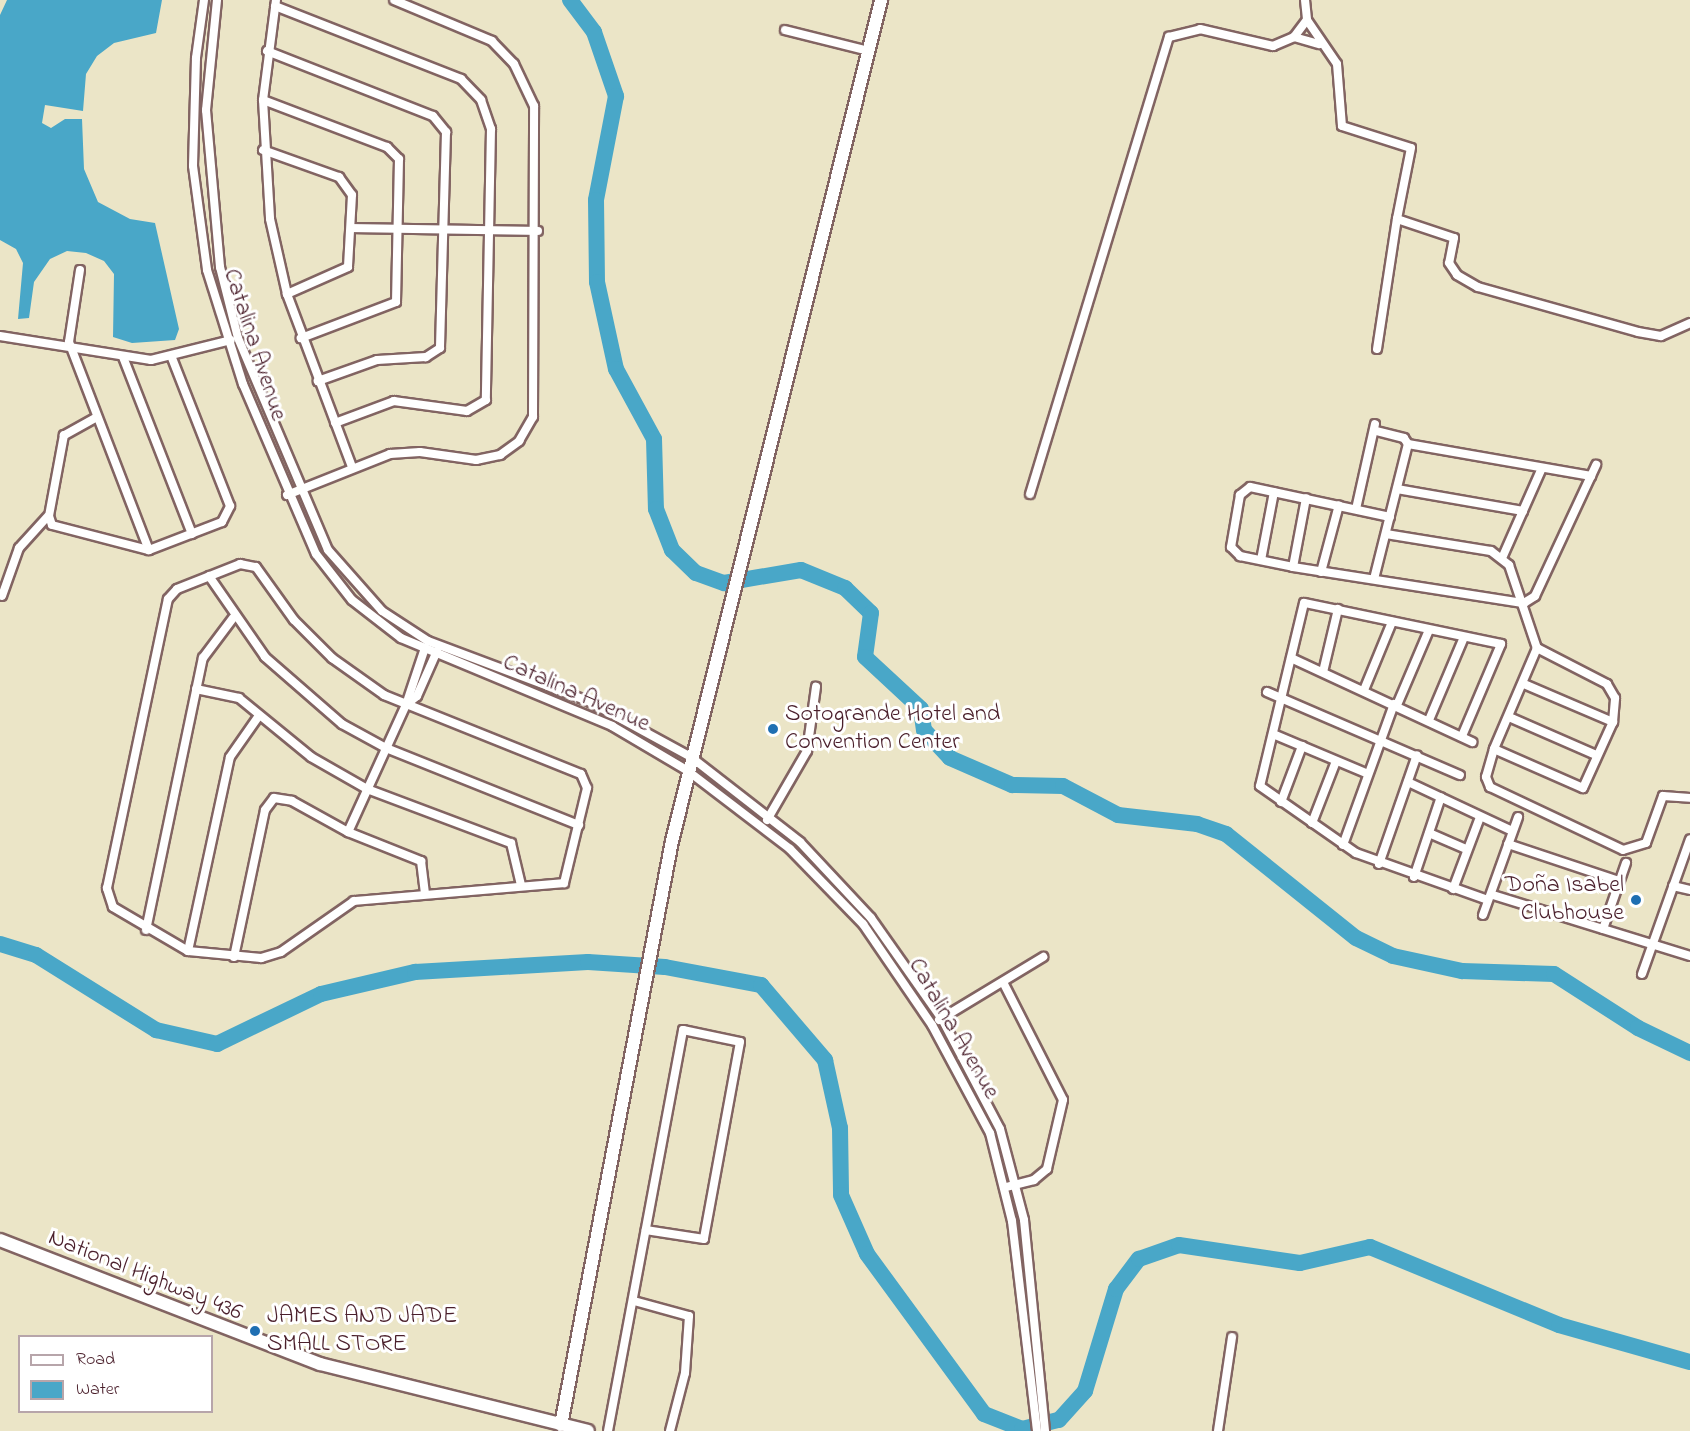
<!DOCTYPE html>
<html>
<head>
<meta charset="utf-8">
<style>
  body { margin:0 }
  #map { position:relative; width:1690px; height:1431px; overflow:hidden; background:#ebe5c7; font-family:"Indie Flower",sans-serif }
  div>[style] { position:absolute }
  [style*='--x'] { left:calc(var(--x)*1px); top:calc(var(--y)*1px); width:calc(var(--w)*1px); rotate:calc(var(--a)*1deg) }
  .water>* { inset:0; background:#49a7c8 }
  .river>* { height:16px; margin:-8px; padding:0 8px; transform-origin:8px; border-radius:8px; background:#49a7c8 }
  .roads { filter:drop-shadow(2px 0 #826462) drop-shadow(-2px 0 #826462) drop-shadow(0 2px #826462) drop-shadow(0 -2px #826462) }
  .minor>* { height:8px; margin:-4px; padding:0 4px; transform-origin:4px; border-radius:4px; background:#fff }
  .primary>* { height:12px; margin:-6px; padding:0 6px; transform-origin:6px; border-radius:6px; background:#fff }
  .dots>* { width:16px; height:16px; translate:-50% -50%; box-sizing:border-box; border:3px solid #fff; border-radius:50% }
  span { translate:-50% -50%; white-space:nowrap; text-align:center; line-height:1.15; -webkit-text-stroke:6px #fff; paint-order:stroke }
  .street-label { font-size:24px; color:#4a1f2b }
  .poi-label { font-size:24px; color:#4a1f2b }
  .left { translate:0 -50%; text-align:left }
  .right { translate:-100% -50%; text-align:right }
  .legend { position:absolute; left:18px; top:1335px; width:195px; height:78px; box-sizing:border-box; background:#fff; border:2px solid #b7a5aa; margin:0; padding:8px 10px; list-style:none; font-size:18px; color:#4a1f2b }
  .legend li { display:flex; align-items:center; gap:12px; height:30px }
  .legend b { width:30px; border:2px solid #b7a5aa }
</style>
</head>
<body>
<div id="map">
  <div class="water">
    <i style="clip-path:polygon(7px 0,162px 0,156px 33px,114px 43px,97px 56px,86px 74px,83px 111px,45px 105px,42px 123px,51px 128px,65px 119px,82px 119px,84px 169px,98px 202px,130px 219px,155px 223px,179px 329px,175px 340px,132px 343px,113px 337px,114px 274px,104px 261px,86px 253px,67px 251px,50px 259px,34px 282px,29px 318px,18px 319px,23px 263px,16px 249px,0 240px,0 15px)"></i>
  </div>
  <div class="river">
    <i style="--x:570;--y:0;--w:40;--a:53"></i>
    <i style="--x:594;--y:32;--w:68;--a:71"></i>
    <i style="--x:616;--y:96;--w:106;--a:100.9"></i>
    <i style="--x:596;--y:200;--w:82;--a:89.3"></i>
    <i style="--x:597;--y:282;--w:89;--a:77.7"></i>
    <i style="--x:616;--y:369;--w:80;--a:61.5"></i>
    <i style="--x:654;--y:439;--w:70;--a:88.4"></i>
    <i style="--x:656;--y:509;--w:44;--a:68.7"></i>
    <i style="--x:672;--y:550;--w:33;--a:44"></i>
    <i style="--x:696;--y:573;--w:30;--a:20"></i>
    <i style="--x:724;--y:583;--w:78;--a:-9.6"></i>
    <i style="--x:801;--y:570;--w:48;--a:22.2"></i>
    <i style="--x:845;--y:588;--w:36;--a:44"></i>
    <i style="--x:871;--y:613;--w:44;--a:97.8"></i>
    <i style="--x:865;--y:657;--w:76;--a:42.9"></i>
    <i style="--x:921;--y:709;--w:21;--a:82"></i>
    <i style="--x:924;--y:730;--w:38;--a:47"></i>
    <i style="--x:950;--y:758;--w:68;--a:23.5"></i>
    <i style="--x:1012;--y:785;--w:51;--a:1.1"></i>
    <i style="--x:1063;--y:786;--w:62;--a:27.8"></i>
    <i style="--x:1118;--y:815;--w:80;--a:6.5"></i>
    <i style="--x:1197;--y:824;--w:31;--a:19"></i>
    <i style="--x:1226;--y:834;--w:166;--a:38.7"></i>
    <i style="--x:1356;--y:938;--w:41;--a:25.9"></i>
    <i style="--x:1393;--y:956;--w:71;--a:12.3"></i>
    <i style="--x:1462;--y:971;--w:92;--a:1.9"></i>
    <i style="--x:1554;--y:974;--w:100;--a:32.7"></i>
    <i style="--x:1638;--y:1028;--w:58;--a:25.7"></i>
    <i style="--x:0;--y:944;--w:38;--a:17"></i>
    <i style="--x:36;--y:955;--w:142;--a:32"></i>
    <i style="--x:156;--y:1030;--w:63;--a:12.9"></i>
    <i style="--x:217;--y:1044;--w:115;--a:-25.7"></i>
    <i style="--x:321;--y:994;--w:97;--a:-13.2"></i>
    <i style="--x:415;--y:972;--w:173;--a:-3.3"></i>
    <i style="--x:588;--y:962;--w:77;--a:3.7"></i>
    <i style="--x:665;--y:967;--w:98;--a:10.6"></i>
    <i style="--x:761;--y:985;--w:99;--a:49.5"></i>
    <i style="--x:825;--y:1060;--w:70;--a:77.6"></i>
    <i style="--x:840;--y:1128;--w:67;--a:89.1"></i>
    <i style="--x:841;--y:1195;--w:64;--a:66.2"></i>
    <i style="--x:867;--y:1254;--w:198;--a:53.8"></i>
    <i style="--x:984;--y:1414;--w:41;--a:21.5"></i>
    <i style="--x:1022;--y:1429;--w:38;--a:-14"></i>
    <i style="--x:1059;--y:1420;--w:39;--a:-48"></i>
    <i style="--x:1085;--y:1391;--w:107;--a:-73.1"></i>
    <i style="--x:1116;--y:1289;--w:38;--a:-53"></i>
    <i style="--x:1139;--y:1259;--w:42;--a:-19.3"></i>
    <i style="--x:1179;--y:1245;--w:122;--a:8.5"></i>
    <i style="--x:1300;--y:1263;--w:72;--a:-12.9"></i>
    <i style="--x:1370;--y:1247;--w:204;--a:22.4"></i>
    <i style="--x:1559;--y:1325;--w:136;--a:15.8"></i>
  </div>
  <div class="roads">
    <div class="minor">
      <i style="--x:204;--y:0;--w:59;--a:97.9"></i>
      <i style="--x:196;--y:58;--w:108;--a:91.6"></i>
      <i style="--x:193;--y:166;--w:105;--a:82.3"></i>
      <i style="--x:207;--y:270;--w:120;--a:72.5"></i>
      <i style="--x:243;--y:384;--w:185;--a:66.8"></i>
      <i style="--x:316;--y:554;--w:58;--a:52"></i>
      <i style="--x:352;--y:600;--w:62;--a:37.8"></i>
      <i style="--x:401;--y:638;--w:229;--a:22.6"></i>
      <i style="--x:612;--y:726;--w:88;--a:30.6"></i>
      <i style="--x:688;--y:771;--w:128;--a:37.4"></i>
      <i style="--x:790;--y:849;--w:105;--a:45.8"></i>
      <i style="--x:863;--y:924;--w:122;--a:55.7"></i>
      <i style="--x:932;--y:1025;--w:123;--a:61.8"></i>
      <i style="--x:990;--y:1133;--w:91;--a:76"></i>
      <i style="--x:1012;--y:1221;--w:211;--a:83.2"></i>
      <i style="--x:217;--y:0;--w:111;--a:95.7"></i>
      <i style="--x:206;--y:110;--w:158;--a:84.9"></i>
      <i style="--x:220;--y:267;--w:73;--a:75.8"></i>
      <i style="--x:238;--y:338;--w:230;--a:67"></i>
      <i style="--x:328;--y:550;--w:81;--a:48.5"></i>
      <i style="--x:382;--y:611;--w:55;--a:33.1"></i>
      <i style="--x:428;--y:641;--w:173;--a:20.6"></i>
      <i style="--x:590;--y:702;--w:115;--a:28.6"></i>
      <i style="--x:691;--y:757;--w:138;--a:37.9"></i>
      <i style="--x:800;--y:842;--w:104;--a:46.9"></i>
      <i style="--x:871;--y:918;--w:123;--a:54.9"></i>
      <i style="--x:942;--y:1019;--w:124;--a:62.2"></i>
      <i style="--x:1000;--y:1129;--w:94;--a:75.2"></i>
      <i style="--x:1024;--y:1220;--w:212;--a:84.3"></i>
      <i style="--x:276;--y:0;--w:101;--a:97.4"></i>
      <i style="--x:263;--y:100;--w:119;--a:86.6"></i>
      <i style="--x:270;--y:219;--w:77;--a:77.2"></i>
      <i style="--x:287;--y:294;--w:185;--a:69.4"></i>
      <i style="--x:1305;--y:0;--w:20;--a:84"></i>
      <i style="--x:1307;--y:20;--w:53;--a:55.7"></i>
      <i style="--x:1337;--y:64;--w:62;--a:85.4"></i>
      <i style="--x:1342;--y:126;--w:72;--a:17.7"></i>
      <i style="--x:1411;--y:148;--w:72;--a:101.2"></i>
      <i style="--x:1397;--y:219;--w:60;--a:18.4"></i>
      <i style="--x:1454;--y:238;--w:25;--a:101"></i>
      <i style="--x:1449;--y:263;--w:14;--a:56"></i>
      <i style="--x:1457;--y:275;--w:24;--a:30"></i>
      <i style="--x:1478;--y:287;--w:166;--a:15.7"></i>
      <i style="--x:1638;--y:332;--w:23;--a:10"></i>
      <i style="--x:1661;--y:336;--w:32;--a:-24"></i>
      <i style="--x:275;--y:6;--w:200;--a:21.4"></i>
      <i style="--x:461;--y:79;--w:29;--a:46"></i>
      <i style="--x:481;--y:100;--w:31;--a:71"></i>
      <i style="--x:491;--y:129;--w:271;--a:91.1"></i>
      <i style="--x:486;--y:400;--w:22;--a:150"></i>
      <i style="--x:467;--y:411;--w:74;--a:-172.2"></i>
      <i style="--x:394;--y:401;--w:63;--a:159.6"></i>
      <i style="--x:785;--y:30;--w:87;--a:14"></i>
      <i style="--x:1294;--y:37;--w:26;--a:16"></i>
      <i style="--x:267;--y:51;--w:178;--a:21.4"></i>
      <i style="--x:433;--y:116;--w:21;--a:51"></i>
      <i style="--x:446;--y:132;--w:216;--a:91.6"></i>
      <i style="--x:440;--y:348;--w:17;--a:147"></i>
      <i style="--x:426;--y:357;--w:49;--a:176.5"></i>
      <i style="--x:377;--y:360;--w:63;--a:160.4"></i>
      <i style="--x:263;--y:100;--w:133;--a:20.8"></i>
      <i style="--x:387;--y:147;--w:17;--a:45"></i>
      <i style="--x:399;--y:159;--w:143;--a:91.2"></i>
      <i style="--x:396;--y:302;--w:102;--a:159.2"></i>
      <i style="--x:263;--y:150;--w:81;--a:19.6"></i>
      <i style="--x:339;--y:177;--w:22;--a:54"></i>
      <i style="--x:352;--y:195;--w:72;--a:93.2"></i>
      <i style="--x:348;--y:267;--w:67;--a:156.1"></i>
      <i style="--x:353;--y:228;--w:185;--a:0.9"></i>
      <i style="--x:80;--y:270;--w:73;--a:98.7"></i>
      <i style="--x:69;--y:342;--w:223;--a:69"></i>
      <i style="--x:0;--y:336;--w:153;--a:9"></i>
      <i style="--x:151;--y:360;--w:82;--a:-14"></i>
      <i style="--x:1377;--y:349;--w:132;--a:-81.3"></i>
      <i style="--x:123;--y:357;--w:190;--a:68.7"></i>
      <i style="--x:97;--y:417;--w:38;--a:151"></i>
      <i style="--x:64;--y:435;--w:82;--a:100.5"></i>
      <i style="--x:49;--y:516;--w:9;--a:72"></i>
      <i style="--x:52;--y:525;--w:100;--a:14.5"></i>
      <i style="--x:149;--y:550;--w:78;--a:-21"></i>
      <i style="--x:222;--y:522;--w:18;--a:-63"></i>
      <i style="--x:230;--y:506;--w:159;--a:-111.4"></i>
      <i style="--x:1408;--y:444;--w:186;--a:9.9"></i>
      <i style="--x:1397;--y:489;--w:128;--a:9.9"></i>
      <i style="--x:1030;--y:494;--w:478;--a:-73.1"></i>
      <i style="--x:1169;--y:37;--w:32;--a:-14"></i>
      <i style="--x:1200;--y:29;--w:75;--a:13.1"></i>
      <i style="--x:1273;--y:46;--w:23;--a:-23"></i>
      <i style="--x:1294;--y:37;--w:21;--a:-53"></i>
      <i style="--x:287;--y:495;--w:111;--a:-21.7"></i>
      <i style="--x:390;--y:454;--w:30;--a:-4"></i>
      <i style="--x:420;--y:452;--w:57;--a:8.1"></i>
      <i style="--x:476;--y:460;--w:25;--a:-12"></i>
      <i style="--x:500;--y:455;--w:24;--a:-36"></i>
      <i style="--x:519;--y:441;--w:28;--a:-60"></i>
      <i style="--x:533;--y:417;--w:311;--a:-89.8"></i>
      <i style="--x:534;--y:106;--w:47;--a:-115.5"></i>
      <i style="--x:514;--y:64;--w:32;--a:-134"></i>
      <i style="--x:492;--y:41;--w:106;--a:-157.3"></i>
      <i style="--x:1356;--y:509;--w:87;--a:-77.4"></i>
      <i style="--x:1390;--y:517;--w:143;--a:-167.9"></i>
      <i style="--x:1250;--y:487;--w:13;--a:141"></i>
      <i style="--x:1240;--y:495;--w:53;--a:99.8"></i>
      <i style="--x:1231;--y:547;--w:13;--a:45"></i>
      <i style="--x:1240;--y:556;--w:54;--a:11.7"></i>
      <i style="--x:1293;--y:567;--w:234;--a:8.9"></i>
      <i style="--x:1524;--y:603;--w:13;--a:-32"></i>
      <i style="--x:1535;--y:596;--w:145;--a:-65"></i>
      <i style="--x:1386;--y:534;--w:106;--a:9.2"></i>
      <i style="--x:1491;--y:551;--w:23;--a:38"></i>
      <i style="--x:1509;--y:565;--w:88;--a:71.4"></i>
      <i style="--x:1537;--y:648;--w:110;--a:113.1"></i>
      <i style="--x:1494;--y:749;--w:29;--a:106"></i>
      <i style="--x:1486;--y:777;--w:11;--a:68"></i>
      <i style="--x:1490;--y:787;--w:147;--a:25.3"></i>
      <i style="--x:1623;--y:850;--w:24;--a:-17"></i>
      <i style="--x:1646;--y:843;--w:50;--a:-70.1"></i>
      <i style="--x:1663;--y:796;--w:27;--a:4"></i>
      <i style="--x:1503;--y:556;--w:96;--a:-66.1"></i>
      <i style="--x:1261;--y:560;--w:69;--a:-79.2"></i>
      <i style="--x:240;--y:564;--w:16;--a:11"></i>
      <i style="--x:256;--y:567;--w:65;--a:54.4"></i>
      <i style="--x:294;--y:620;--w:54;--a:45"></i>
      <i style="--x:332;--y:658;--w:64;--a:35.4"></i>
      <i style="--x:384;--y:695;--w:212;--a:21.9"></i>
      <i style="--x:581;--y:774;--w:15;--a:67"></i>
      <i style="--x:587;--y:788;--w:98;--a:103.6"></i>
      <i style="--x:564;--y:883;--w:211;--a:175.1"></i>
      <i style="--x:354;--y:901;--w:89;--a:145.1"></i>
      <i style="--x:281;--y:952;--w:21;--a:163"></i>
      <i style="--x:261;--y:958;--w:73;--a:-174.5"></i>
      <i style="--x:188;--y:951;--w:87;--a:-149.6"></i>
      <i style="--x:113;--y:907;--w:20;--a:-108"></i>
      <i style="--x:107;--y:888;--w:295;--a:-78.1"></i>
      <i style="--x:168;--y:599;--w:13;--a:-48"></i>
      <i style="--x:177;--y:589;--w:68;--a:-21.6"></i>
      <i style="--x:1293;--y:567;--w:70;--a:-79.3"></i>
      <i style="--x:1321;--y:572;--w:69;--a:-75"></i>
      <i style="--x:209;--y:576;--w:98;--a:55.3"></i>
      <i style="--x:265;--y:657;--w:102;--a:41"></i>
      <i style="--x:342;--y:724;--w:50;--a:28.6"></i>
      <i style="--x:386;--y:748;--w:208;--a:21.8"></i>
      <i style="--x:1374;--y:579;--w:139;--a:-75.9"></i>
      <i style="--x:1408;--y:444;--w:7;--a:-124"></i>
      <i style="--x:1404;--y:438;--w:29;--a:-166"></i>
      <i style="--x:2;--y:596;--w:51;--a:-70.5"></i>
      <i style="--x:19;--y:548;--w:43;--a:-47.8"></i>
      <i style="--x:1291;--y:658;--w:200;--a:24.9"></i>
      <i style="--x:1323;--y:672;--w:65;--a:-76.6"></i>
      <i style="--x:1524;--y:684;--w:97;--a:23.1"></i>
      <i style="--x:196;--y:689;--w:44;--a:11.8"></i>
      <i style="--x:239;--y:698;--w:93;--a:39.3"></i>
      <i style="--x:311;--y:757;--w:64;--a:29.7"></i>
      <i style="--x:367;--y:789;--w:154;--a:20.6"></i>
      <i style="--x:511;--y:843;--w:43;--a:76.6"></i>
      <i style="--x:1364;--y:690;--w:74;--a:-67.6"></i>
      <i style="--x:1267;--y:692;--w:210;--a:23.3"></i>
      <i style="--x:406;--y:705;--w:14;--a:-39"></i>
      <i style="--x:417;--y:696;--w:49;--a:-66"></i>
      <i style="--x:1397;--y:705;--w:82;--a:-66.9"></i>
      <i style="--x:1509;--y:717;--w:95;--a:23.6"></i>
      <i style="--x:1429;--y:720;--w:90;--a:-67.1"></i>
      <i style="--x:1273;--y:734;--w:103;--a:22.8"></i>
      <i style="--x:1462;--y:736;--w:100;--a:-67"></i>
      <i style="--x:1501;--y:644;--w:201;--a:-168.2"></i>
      <i style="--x:1304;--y:603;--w:188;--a:103.5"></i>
      <i style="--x:1260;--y:786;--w:117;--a:34.9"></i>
      <i style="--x:1356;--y:853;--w:140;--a:19.6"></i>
      <i style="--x:1494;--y:749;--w:97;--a:23.7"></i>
      <i style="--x:1583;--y:788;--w:72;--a:-65.6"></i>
      <i style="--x:1613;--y:722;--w:24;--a:-85"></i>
      <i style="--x:1615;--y:698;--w:16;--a:-120"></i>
      <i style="--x:1607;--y:684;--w:79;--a:-152.8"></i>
      <i style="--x:1408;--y:782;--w:115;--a:25.2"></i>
      <i style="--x:1281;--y:802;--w:60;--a:-69.4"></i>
      <i style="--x:767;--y:820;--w:80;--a:-59.9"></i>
      <i style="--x:807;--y:751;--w:65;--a:-82"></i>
      <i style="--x:1312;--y:823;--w:66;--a:-68.8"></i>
      <i style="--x:348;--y:832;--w:140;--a:-65.5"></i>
      <i style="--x:406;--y:705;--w:60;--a:-71.6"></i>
      <i style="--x:1429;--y:833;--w:40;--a:23.4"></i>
      <i style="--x:1508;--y:844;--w:117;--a:18.4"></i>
      <i style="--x:1343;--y:845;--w:150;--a:-70.1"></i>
      <i style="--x:1379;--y:864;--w:115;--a:-70.8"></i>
      <i style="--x:1414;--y:877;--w:84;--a:-71.4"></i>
      <i style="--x:1673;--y:886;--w:17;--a:13"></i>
      <i style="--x:1453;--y:889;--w:77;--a:-69.4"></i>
      <i style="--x:1493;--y:895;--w:206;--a:17.2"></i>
      <i style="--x:1483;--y:915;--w:104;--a:-70.3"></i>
      <i style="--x:1603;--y:929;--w:70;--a:-70.8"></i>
      <i style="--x:146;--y:930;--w:278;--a:-78.2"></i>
      <i style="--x:203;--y:658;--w:50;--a:-53.1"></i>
      <i style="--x:188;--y:951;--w:198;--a:-77.8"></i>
      <i style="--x:230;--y:757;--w:49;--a:-55"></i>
      <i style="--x:234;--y:957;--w:150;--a:-78.1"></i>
      <i style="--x:265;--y:810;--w:15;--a:-53"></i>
      <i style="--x:274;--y:798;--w:18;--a:9"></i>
      <i style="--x:292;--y:801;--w:64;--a:29"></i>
      <i style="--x:348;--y:832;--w:79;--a:21.7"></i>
      <i style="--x:421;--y:861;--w:32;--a:83"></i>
      <i style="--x:1642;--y:974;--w:143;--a:-70.4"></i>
      <i style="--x:1003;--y:982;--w:132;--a:63"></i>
      <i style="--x:1063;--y:1100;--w:71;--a:103.1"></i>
      <i style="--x:1047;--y:1169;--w:17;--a:140"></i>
      <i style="--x:1034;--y:1180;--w:29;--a:166"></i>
      <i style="--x:939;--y:1020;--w:122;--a:-31.2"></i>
      <i style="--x:634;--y:1301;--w:57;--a:15.3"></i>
      <i style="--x:689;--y:1316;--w:57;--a:94"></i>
      <i style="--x:685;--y:1373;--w:60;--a:104.5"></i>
      <i style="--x:608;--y:1431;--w:408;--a:-79.4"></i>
      <i style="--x:683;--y:1030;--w:58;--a:11.9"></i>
      <i style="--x:740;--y:1042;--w:200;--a:100.4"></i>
      <i style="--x:704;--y:1239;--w:59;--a:-171.2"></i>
      <i style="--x:1218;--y:1431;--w:95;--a:-81.5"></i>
    </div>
    <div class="primary">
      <i style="--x:0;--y:1240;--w:343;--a:21.2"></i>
      <i style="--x:320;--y:1364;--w:276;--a:14"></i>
      <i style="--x:561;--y:1425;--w:594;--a:-79.24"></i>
      <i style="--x:672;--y:841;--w:867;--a:-76.04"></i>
    </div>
  </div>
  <div class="dots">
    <i style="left:773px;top:729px;background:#1f6fb2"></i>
    <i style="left:1636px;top:900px;background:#1f6fb2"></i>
    <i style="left:255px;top:1331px;background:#1f6fb2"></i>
  </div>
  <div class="street-label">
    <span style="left:254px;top:345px;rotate:72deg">Catalina Avenue</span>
    <span style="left:576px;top:694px;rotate:24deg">Catalina Avenue</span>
    <span style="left:953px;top:1029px;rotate:60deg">Catalina Avenue</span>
    <span style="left:145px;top:1276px;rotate:22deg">National Highway 436</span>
  </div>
  <div class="poi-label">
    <span class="left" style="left:785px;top:729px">Sotogrande Hotel and<br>Convention Center</span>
    <span class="right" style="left:1624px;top:900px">Doña Isabel<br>Clubhouse</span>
    <span class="left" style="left:267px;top:1331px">JAMES AND JADE<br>SMALL STORE</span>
  </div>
  <ul class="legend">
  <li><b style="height:8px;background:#fff"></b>Road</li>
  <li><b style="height:16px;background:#49a7c8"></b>Water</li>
  </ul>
</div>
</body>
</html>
